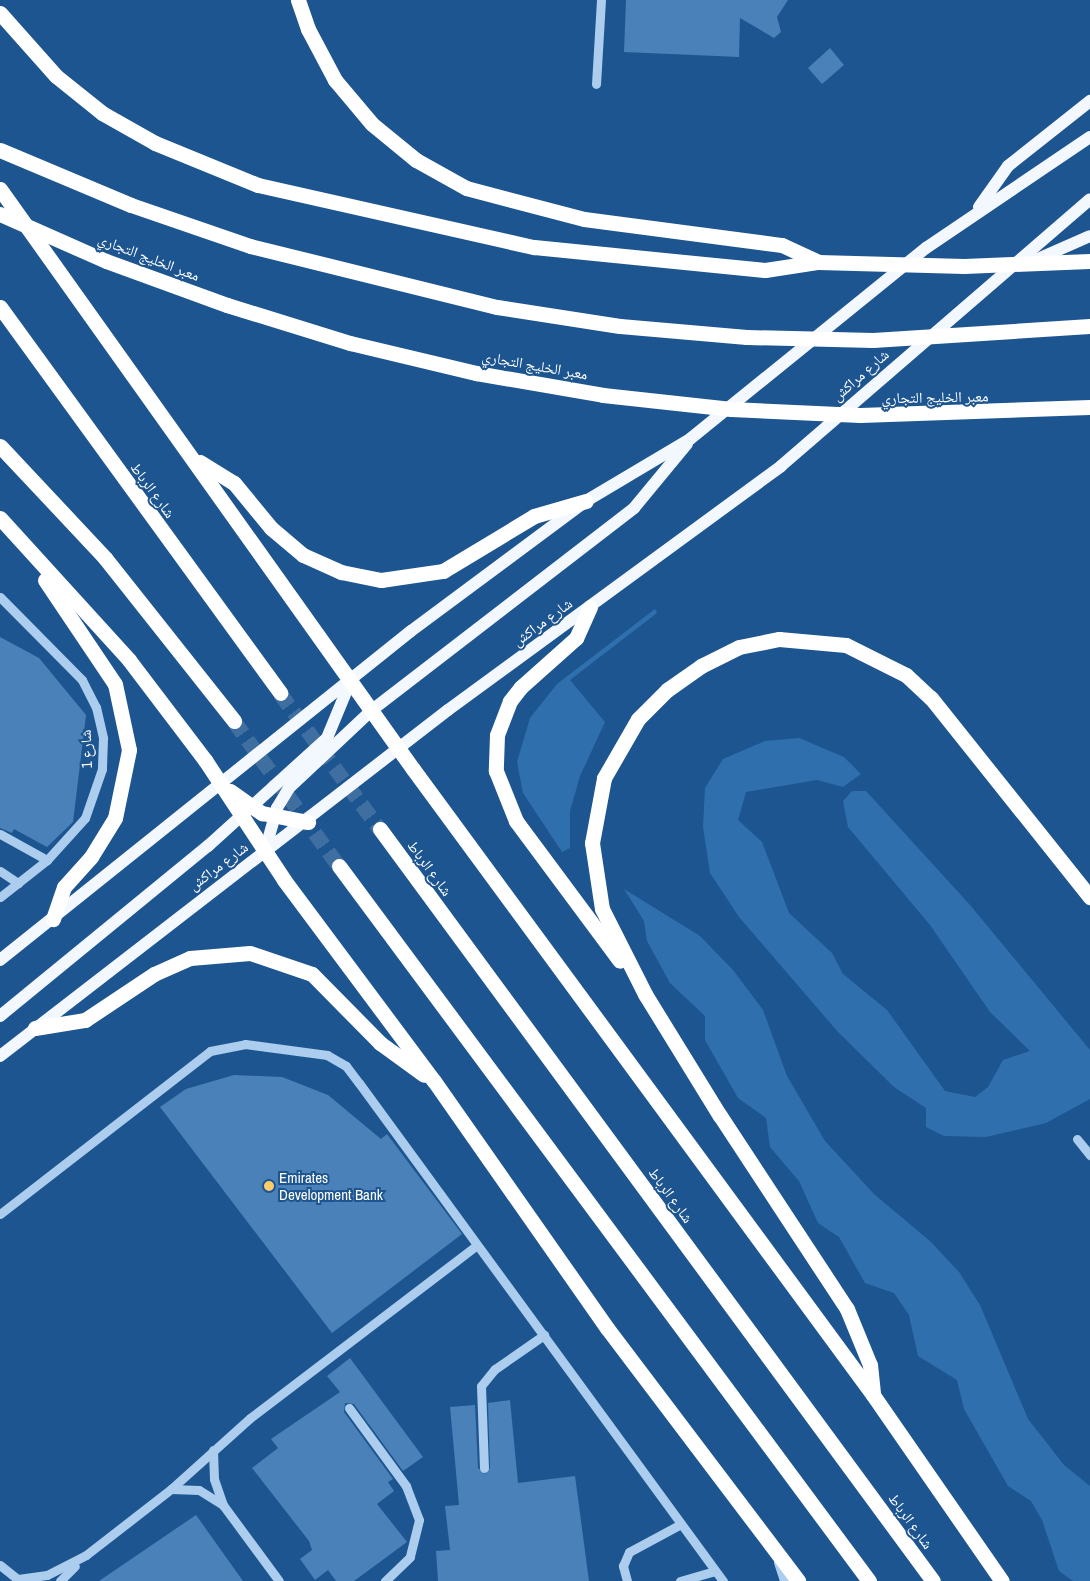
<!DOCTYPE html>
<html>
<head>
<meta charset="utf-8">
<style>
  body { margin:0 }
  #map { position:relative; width:1090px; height:1581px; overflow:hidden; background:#1d5590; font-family:"Archivo Narrow","Noto Naskh Arabic",sans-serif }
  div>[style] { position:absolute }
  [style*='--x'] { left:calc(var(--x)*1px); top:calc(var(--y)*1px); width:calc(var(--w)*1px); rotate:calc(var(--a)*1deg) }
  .green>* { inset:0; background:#306fae }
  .building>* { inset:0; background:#4a81b9 }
  .highway-tunnel>* { height:15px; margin-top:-7.5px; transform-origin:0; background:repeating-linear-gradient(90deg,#3f6ea1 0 15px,transparent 0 23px) }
  .minor>* { height:9px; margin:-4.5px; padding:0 4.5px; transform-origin:4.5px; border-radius:4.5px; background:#accdee }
  .major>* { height:12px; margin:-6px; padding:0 6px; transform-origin:6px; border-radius:6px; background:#f3f8ff }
  .highway>* { height:15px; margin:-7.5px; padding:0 7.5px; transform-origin:7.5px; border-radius:7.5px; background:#fff }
  .highway-bridge>* { height:15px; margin:-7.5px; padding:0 7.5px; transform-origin:7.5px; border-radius:7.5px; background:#fff }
  .dots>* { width:14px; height:14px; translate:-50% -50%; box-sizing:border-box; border:2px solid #1d5590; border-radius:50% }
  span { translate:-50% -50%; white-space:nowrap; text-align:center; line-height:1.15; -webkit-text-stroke:4px #1d5590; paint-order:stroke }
  .street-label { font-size:15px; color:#fff }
  .poi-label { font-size:15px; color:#fff }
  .left { translate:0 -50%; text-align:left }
</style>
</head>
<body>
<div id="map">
  <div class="green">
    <i style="clip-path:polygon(655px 609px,657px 613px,570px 680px,605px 722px,580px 776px,570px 811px,570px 848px,562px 852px,523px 793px,517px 762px,530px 718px,557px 684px)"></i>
    <i style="clip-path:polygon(799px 738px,844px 757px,861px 774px,843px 787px,817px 780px,746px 792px,738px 820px,762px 842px,789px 913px,832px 953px,843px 974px,887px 1010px,945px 1091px,975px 1097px,988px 1087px,1003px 1060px,1030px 1051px,990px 1012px,930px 925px,848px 827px,843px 801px,852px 791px,866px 791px,970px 905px,1090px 1050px,1090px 1099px,1046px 1123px,986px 1137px,944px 1136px,926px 1127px,926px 1108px,894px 1087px,838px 1032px,739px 917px,710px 873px,703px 827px,705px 788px,723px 759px,765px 741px)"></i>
    <i style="clip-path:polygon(624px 889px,700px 936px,733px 970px,763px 1010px,787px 1076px,825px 1141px,874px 1194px,931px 1242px,959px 1272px,980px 1305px,1028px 1419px,1064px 1465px,1090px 1486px,1090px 1581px,1073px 1581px,1059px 1571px,1042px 1520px,1031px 1501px,1008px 1486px,964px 1409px,957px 1380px,918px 1356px,909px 1315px,894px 1293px,865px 1283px,839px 1237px,818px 1223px,799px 1181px,770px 1147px,766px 1118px,738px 1098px,705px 1040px,705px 1016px,670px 983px,647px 941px,644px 921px)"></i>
  </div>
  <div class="building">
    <i style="clip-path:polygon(626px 0,788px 0,777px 17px,781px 32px,774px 38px,740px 18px,739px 57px,624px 52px)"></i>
    <i style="clip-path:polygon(830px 48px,844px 65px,822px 84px,808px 68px)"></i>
    <i style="clip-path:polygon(0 637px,39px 658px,86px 715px,73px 822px,47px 847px,14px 829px,12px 833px,0 828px)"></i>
    <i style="clip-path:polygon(234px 1075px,282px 1077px,328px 1095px,381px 1139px,387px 1134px,462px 1234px,332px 1333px,160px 1107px,186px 1089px)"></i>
    <i style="clip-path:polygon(350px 1358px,423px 1457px,403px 1471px,354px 1404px,345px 1403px,344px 1412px,393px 1479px,388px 1482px,394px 1491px,377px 1504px,407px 1542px,354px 1581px,336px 1581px,328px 1570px,315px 1580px,300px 1559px,312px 1550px,309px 1541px,252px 1468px,278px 1448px,271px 1439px,340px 1392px,327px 1376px)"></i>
    <i style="clip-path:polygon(510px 1400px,518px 1483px,575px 1476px,589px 1581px,438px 1581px,436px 1551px,450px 1550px,445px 1506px,459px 1505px,450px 1407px,475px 1405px,478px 1468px,485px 1474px,490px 1468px,488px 1403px)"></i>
    <i style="clip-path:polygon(196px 1515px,243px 1581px,99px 1581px)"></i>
  </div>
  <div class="highway-tunnel">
    <i style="--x:280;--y:693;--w:169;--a:53.7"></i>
    <i style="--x:234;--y:721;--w:179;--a:54.1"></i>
  </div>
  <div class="minor">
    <i style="--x:596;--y:84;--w:84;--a:-86.6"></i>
    <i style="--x:0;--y:597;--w:117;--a:45.3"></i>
    <i style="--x:82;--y:680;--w:30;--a:63"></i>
    <i style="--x:96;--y:707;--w:32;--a:77"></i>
    <i style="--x:103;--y:738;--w:31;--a:92"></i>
    <i style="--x:102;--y:769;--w:52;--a:109.1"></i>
    <i style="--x:85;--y:818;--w:57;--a:132.1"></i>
    <i style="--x:47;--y:860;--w:60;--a:141.8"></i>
    <i style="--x:0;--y:834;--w:54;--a:29"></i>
    <i style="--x:0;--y:871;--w:22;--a:34"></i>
    <i style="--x:1077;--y:1139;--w:21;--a:51"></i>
    <i style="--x:0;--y:1214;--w:266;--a:-37.8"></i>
    <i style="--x:210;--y:1051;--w:36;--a:-11"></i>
    <i style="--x:245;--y:1044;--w:83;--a:7.6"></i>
    <i style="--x:327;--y:1055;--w:22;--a:30"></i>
    <i style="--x:346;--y:1066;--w:21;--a:53"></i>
    <i style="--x:359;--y:1083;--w:617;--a:53.84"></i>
    <i style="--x:349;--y:1408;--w:97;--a:53.8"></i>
    <i style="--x:406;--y:1486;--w:36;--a:69"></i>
    <i style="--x:419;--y:1520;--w:38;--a:104"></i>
    <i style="--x:410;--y:1557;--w:35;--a:136"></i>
    <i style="--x:213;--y:1450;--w:29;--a:88"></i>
    <i style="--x:214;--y:1479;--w:28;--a:71"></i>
    <i style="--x:223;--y:1505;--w:94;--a:53.6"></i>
    <i style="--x:484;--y:1468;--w:82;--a:-92.1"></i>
    <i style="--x:481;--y:1386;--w:22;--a:-51"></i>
    <i style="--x:495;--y:1369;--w:60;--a:-34.8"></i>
    <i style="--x:171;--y:1489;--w:28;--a:2"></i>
    <i style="--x:199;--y:1490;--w:26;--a:32"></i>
    <i style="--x:778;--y:1562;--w:20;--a:72"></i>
    <i style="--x:0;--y:1565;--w:26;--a:39"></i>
    <i style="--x:18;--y:1579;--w:29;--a:-8"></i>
    <i style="--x:47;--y:1575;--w:44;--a:-27.1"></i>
    <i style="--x:86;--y:1555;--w:108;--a:-37.8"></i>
    <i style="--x:171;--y:1489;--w:106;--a:-41.9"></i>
    <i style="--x:250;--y:1418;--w:285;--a:-37.3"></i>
    <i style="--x:60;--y:1581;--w:21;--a:-45"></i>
    <i style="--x:627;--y:1581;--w:16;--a:-105"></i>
    <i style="--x:623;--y:1566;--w:15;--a:-67"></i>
    <i style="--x:629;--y:1552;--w:59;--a:-28.3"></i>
    <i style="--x:680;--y:1581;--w:36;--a:-16"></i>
  </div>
  <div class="major">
    <i style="--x:979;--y:207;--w:50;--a:-54.7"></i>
    <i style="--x:1008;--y:166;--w:105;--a:-38.4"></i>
    <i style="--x:1031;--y:262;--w:64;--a:-23.8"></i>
    <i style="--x:265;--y:851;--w:45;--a:-74.4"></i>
    <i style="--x:277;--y:808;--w:23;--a:-59"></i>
    <i style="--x:289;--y:788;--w:114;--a:-43.2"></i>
    <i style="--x:372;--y:710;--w:331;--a:-37.6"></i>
    <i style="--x:634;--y:508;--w:83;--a:-50.4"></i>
    <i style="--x:0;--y:960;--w:526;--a:-38.68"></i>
    <i style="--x:411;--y:631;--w:218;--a:-36.6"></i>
    <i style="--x:586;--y:501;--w:121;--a:-30.8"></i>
    <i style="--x:690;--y:439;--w:304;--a:-39"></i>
    <i style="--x:926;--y:248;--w:198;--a:-34.1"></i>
    <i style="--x:0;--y:1016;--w:269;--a:-39.3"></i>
    <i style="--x:208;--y:846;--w:161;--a:-42.2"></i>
    <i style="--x:327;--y:738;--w:63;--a:-67.5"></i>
    <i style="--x:0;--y:1056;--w:566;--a:-37.68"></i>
    <i style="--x:448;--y:710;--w:413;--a:-36.2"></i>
    <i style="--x:781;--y:466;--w:408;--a:-40.8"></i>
  </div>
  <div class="highway">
    <i style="--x:298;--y:0;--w:31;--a:71"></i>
    <i style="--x:308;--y:29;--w:58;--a:62.1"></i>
    <i style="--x:335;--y:80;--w:57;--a:49.9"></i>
    <i style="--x:372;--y:124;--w:57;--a:39.3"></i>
    <i style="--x:416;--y:160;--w:57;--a:29.2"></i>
    <i style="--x:466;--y:188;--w:122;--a:14.7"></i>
    <i style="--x:584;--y:219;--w:200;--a:7.5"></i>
    <i style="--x:782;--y:245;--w:40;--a:25"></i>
    <i style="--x:0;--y:13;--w:84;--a:48.4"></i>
    <i style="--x:56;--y:76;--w:59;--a:38.8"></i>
    <i style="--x:102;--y:113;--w:61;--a:29.5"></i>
    <i style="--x:155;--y:143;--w:111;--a:22.2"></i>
    <i style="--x:258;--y:185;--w:283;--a:12.7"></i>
    <i style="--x:534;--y:247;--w:232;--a:5.7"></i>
    <i style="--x:765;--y:270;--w:54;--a:-8.6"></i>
    <i style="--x:0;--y:189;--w:712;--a:54.55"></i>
    <i style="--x:413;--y:769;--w:777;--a:53.69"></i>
    <i style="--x:873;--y:1395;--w:226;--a:55.3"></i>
    <i style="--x:0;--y:307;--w:477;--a:54"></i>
    <i style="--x:0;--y:446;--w:154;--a:46.8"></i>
    <i style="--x:105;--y:558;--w:208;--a:51.6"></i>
    <i style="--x:200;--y:462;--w:40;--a:32"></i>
    <i style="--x:234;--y:483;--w:58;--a:50.6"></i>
    <i style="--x:271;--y:528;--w:42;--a:40.2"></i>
    <i style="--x:303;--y:555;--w:42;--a:24.1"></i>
    <i style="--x:341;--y:572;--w:41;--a:11.3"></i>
    <i style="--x:381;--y:580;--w:63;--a:-8.3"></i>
    <i style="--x:443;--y:571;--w:106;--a:-31.1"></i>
    <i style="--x:534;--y:516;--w:54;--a:-16.1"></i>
    <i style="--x:0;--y:518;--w:192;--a:47.7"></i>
    <i style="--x:129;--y:660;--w:126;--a:52.8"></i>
    <i style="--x:205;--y:760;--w:144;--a:56.6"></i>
    <i style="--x:284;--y:880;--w:251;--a:53.3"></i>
    <i style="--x:434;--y:1081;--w:302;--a:55"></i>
    <i style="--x:607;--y:1328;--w:317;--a:52.9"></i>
    <i style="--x:45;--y:580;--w:125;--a:56.1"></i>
    <i style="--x:115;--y:684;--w:67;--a:78"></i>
    <i style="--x:129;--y:750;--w:69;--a:101.6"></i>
    <i style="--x:115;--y:818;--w:46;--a:121.6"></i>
    <i style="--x:91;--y:857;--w:40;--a:132"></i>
    <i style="--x:64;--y:887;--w:34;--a:109"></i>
    <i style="--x:590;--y:607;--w:34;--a:114"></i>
    <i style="--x:576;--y:638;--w:74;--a:138.3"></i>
    <i style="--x:521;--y:687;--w:18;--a:128"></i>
    <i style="--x:510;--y:701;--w:36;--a:111"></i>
    <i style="--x:497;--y:735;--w:36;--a:92"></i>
    <i style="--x:496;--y:771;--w:54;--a:68.2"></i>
    <i style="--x:516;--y:821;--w:174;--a:53.4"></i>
    <i style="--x:230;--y:791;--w:39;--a:35"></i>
    <i style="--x:262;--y:813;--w:47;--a:11.1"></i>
    <i style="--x:380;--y:829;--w:933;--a:53.67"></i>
    <i style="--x:339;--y:866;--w:890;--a:53.45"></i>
    <i style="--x:35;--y:1028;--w:51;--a:-9.1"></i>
    <i style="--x:85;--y:1020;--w:83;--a:-33.7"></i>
    <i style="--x:154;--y:974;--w:39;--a:-24"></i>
    <i style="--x:190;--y:958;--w:60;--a:-4.8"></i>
    <i style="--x:250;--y:953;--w:65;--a:18.7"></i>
    <i style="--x:312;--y:974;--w:97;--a:45.4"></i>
    <i style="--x:380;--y:1043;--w:54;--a:36"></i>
    <i style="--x:873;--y:1393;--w:28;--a:-96"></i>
    <i style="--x:870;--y:1365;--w:61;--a:-112.3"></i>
    <i style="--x:847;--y:1309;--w:231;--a:-123.3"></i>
    <i style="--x:720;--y:1116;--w:143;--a:-121.6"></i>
    <i style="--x:645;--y:994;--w:95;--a:-116.8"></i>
    <i style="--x:602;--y:909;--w:67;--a:-98.6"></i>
    <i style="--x:592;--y:843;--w:66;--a:-79.5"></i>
    <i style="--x:604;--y:778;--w:68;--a:-60"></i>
    <i style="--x:638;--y:719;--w:41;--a:-45"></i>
    <i style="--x:667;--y:690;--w:42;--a:-35.2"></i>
    <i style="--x:701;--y:666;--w:42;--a:-26.6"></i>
    <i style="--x:739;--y:647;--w:41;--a:-11.3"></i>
    <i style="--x:779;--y:639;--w:67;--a:5.1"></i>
    <i style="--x:846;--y:645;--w:67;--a:26.6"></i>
    <i style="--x:906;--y:675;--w:34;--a:43"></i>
    <i style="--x:931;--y:698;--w:255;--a:51.4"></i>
  </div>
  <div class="highway-bridge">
    <i style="--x:0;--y:150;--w:142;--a:22.8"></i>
    <i style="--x:131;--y:205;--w:126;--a:19"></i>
    <i style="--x:250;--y:246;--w:254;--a:13.9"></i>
    <i style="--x:497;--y:307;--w:124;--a:8.8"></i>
    <i style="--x:620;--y:326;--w:127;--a:5"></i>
    <i style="--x:747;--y:337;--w:126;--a:1.4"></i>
    <i style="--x:873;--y:340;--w:217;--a:-3.7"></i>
    <i style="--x:0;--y:214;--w:116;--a:23.9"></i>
    <i style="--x:106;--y:261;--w:129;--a:20"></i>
    <i style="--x:227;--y:305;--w:129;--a:17.2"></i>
    <i style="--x:350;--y:343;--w:130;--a:13.4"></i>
    <i style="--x:476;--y:373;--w:129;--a:9.8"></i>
    <i style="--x:603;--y:395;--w:129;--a:6.2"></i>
    <i style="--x:731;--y:409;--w:129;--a:2.7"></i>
    <i style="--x:860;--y:415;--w:230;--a:-2"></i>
    <i style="--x:818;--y:262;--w:146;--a:1.6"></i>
    <i style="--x:964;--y:266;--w:126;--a:-2.3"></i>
  </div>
  <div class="dots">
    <i style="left:269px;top:1186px;background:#fecc6a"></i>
  </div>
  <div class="street-label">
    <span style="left:149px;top:257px;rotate:21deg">معبر الخليج التجاري</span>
    <span style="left:535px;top:365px;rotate:10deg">معبر الخليج التجاري</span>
    <span style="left:860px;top:375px;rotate:-41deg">شارع مراكش</span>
    <span style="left:935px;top:397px;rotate:-1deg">معبر الخليج التجاري</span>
    <span style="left:153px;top:490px;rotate:54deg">شارع الرباط</span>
    <span style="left:542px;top:622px;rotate:-36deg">شارع مراكش</span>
    <span style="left:86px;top:749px;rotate:-92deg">شارع 1</span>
    <span style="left:218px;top:866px;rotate:-37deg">شارع مراكش</span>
    <span style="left:430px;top:868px;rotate:54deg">شارع الرباط</span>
    <span style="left:671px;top:1195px;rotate:54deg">شارع الرباط</span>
    <span style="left:911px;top:1521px;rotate:54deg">شارع الرباط</span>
  </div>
  <div class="poi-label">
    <span class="left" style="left:279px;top:1186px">Emirates<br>Development Bank</span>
  </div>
</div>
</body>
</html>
